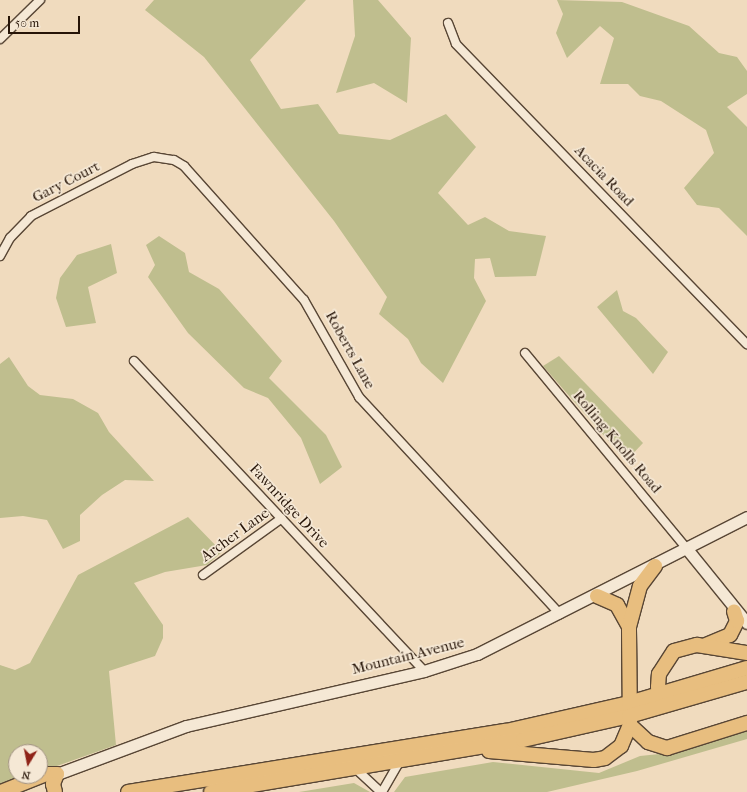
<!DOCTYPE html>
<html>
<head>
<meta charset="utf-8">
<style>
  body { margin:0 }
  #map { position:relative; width:747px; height:792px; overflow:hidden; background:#f0dbbe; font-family:"IM FELL French Canon",serif }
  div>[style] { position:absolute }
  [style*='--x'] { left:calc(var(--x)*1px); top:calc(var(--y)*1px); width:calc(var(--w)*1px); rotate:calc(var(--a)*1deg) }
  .green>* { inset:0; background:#bfbe8e }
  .roads { filter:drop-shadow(1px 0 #584635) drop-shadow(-1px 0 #584635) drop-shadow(0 1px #584635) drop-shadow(0 -1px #584635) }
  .street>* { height:8px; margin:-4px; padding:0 4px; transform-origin:4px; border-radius:4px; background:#f5e8d5 }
  .secondary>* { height:11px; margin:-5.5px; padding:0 5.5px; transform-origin:5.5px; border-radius:5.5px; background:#f5e8d5 }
  .highway>* { height:14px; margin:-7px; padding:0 7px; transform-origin:7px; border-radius:7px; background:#e8be7f }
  span { translate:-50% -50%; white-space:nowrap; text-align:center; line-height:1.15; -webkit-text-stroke:3.5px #f5e8d5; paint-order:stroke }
  .street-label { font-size:15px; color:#261407 }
  .north { position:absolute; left:8px; top:744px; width:40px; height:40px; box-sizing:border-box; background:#f5e8d5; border:1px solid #a29383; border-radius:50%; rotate:190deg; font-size:11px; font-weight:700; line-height:16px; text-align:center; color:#261407 }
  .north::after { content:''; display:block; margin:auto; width:14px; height:18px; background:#8f2418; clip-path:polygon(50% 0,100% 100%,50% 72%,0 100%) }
  .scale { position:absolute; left:8px; top:16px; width:72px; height:18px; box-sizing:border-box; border:2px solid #261407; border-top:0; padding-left:5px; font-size:12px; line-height:14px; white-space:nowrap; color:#261407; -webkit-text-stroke:3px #f5e8d5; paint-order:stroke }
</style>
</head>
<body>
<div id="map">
  <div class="green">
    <i style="clip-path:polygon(154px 0,306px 0,250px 60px,281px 109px,318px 104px,339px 134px,390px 140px,446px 114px,476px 147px,438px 193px,468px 225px,485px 217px,509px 231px,546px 236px,536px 276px,495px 277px,490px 258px,475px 259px,474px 278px,486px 301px,443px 383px,421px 363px,408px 339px,379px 314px,387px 297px,334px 221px,204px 57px,145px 10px)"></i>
    <i style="clip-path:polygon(353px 0,378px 0,411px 38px,407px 103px,374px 83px,336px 93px,355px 36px)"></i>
    <i style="clip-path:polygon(557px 0,622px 2px,689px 26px,719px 53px,737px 57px,747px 71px,747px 94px,727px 107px,747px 127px,747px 236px,719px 208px,697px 205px,684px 188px,714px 153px,706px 130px,661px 101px,640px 96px,628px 84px,600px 84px,614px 38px,600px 26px,567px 58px,556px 33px,563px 14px)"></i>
    <i style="clip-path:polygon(159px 236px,185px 253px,189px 272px,219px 289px,282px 361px,269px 378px,326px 435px,342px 467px,320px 484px,301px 438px,268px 398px,244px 388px,188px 333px,148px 277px,155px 265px,146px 245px)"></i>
    <i style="clip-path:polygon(111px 244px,117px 273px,88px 287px,96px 323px,66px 327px,56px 298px,60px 278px,77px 255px)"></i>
    <i style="clip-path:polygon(617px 290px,623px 311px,636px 318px,668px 352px,653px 374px,597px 307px)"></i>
    <i style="clip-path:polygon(559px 356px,643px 443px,626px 461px,543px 366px)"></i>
    <i style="clip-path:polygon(9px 357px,28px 386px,40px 395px,73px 399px,98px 413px,109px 432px,154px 481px,125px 480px,102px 495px,80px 515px,80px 541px,63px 549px,47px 520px,23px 516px,0 518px,0 364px)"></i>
    <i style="clip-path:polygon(188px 517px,222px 552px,207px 565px,165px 572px,134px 583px,163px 625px,163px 638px,155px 656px,109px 671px,116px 745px,40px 772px,40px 752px,16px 752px,16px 776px,30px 776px,0 787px,0 665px,15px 670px,30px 663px,78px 575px)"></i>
    <i style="clip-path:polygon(747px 730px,747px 739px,637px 771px,547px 792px,394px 792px,405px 777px,493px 762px,599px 773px,640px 756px,669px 753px)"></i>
    <i style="clip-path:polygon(354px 783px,370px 792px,299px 792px)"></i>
  </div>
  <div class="roads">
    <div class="street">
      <i style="--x:448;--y:23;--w:22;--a:69"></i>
      <i style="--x:456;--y:44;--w:418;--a:45.9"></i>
      <i style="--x:0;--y:39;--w:56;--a:-44.3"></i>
      <i style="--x:0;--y:256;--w:21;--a:-61"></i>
      <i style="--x:10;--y:238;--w:30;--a:-46"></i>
      <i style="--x:31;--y:216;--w:114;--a:-27.2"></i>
      <i style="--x:132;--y:164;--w:23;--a:-18"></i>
      <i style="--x:154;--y:157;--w:20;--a:9"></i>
      <i style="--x:174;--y:160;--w:12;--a:31"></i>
      <i style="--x:184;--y:166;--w:180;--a:48.2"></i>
      <i style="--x:304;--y:300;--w:112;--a:60.4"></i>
      <i style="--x:359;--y:397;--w:296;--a:47.2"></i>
      <i style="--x:525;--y:353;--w:254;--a:50.4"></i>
      <i style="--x:134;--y:361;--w:424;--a:46.9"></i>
      <i style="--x:203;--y:575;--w:97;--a:-35.8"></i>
      <i style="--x:356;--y:769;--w:34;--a:43"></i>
      <i style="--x:382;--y:792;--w:34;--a:-60"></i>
    </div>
    <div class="secondary">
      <i style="--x:687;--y:549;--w:95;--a:51"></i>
      <i style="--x:57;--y:774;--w:138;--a:-20.4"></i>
      <i style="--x:186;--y:726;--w:244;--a:-13"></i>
      <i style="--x:424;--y:671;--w:56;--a:-17.8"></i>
      <i style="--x:477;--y:654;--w:303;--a:-26.9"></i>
    </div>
    <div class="highway">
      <i style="--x:597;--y:596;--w:22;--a:24"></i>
      <i style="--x:617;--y:605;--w:25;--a:61"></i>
      <i style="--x:706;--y:645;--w:26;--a:-23"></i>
      <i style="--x:730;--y:635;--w:16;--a:-63"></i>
      <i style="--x:737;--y:621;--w:10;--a:-107"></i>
      <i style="--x:666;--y:700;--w:15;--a:-122"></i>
      <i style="--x:658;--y:687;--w:13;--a:-86"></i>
      <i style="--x:659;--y:674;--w:27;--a:-57"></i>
      <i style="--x:674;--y:651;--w:24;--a:-15"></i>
      <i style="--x:697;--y:645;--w:51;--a:9.1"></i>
      <i style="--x:630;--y:725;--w:25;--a:43"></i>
      <i style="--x:648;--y:742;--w:20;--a:18"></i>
      <i style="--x:667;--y:748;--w:84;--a:-17.4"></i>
      <i style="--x:489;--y:751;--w:105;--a:4.9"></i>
      <i style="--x:594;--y:760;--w:11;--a:-10"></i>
      <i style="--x:605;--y:758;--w:20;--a:-37"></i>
      <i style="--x:621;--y:746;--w:23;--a:-67"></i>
      <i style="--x:630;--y:725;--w:98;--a:-90.6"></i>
      <i style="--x:629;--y:627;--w:42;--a:-75"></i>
      <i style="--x:640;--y:586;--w:25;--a:-53"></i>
      <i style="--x:1;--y:792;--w:48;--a:-21.8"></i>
      <i style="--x:46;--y:774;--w:11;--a:0"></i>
      <i style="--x:57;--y:774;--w:11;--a:112"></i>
      <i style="--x:53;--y:784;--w:8;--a:76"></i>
      <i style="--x:128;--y:792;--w:383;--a:-9.2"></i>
      <i style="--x:506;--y:731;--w:126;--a:-12.8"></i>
      <i style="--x:629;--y:703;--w:123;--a:-16.5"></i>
      <i style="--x:211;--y:792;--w:316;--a:-9.5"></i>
      <i style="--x:523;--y:740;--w:109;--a:-12.8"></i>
      <i style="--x:629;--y:716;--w:123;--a:-16.1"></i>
    </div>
  </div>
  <div class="street-label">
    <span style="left:604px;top:176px;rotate:46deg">Acacia Road</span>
    <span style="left:66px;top:182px;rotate:-27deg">Gary Court</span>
    <span style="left:350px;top:350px;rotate:61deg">Roberts Lane</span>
    <span style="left:617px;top:442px;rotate:50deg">Rolling Knolls Road</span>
    <span style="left:289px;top:506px;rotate:47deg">Fawnridge Drive</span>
    <span style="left:235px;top:535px;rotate:-36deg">Archer Lane</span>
    <span style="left:408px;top:656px;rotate:-14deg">Mountain Avenue</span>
  </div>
  <div class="north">N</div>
  <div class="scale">50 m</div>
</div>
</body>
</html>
